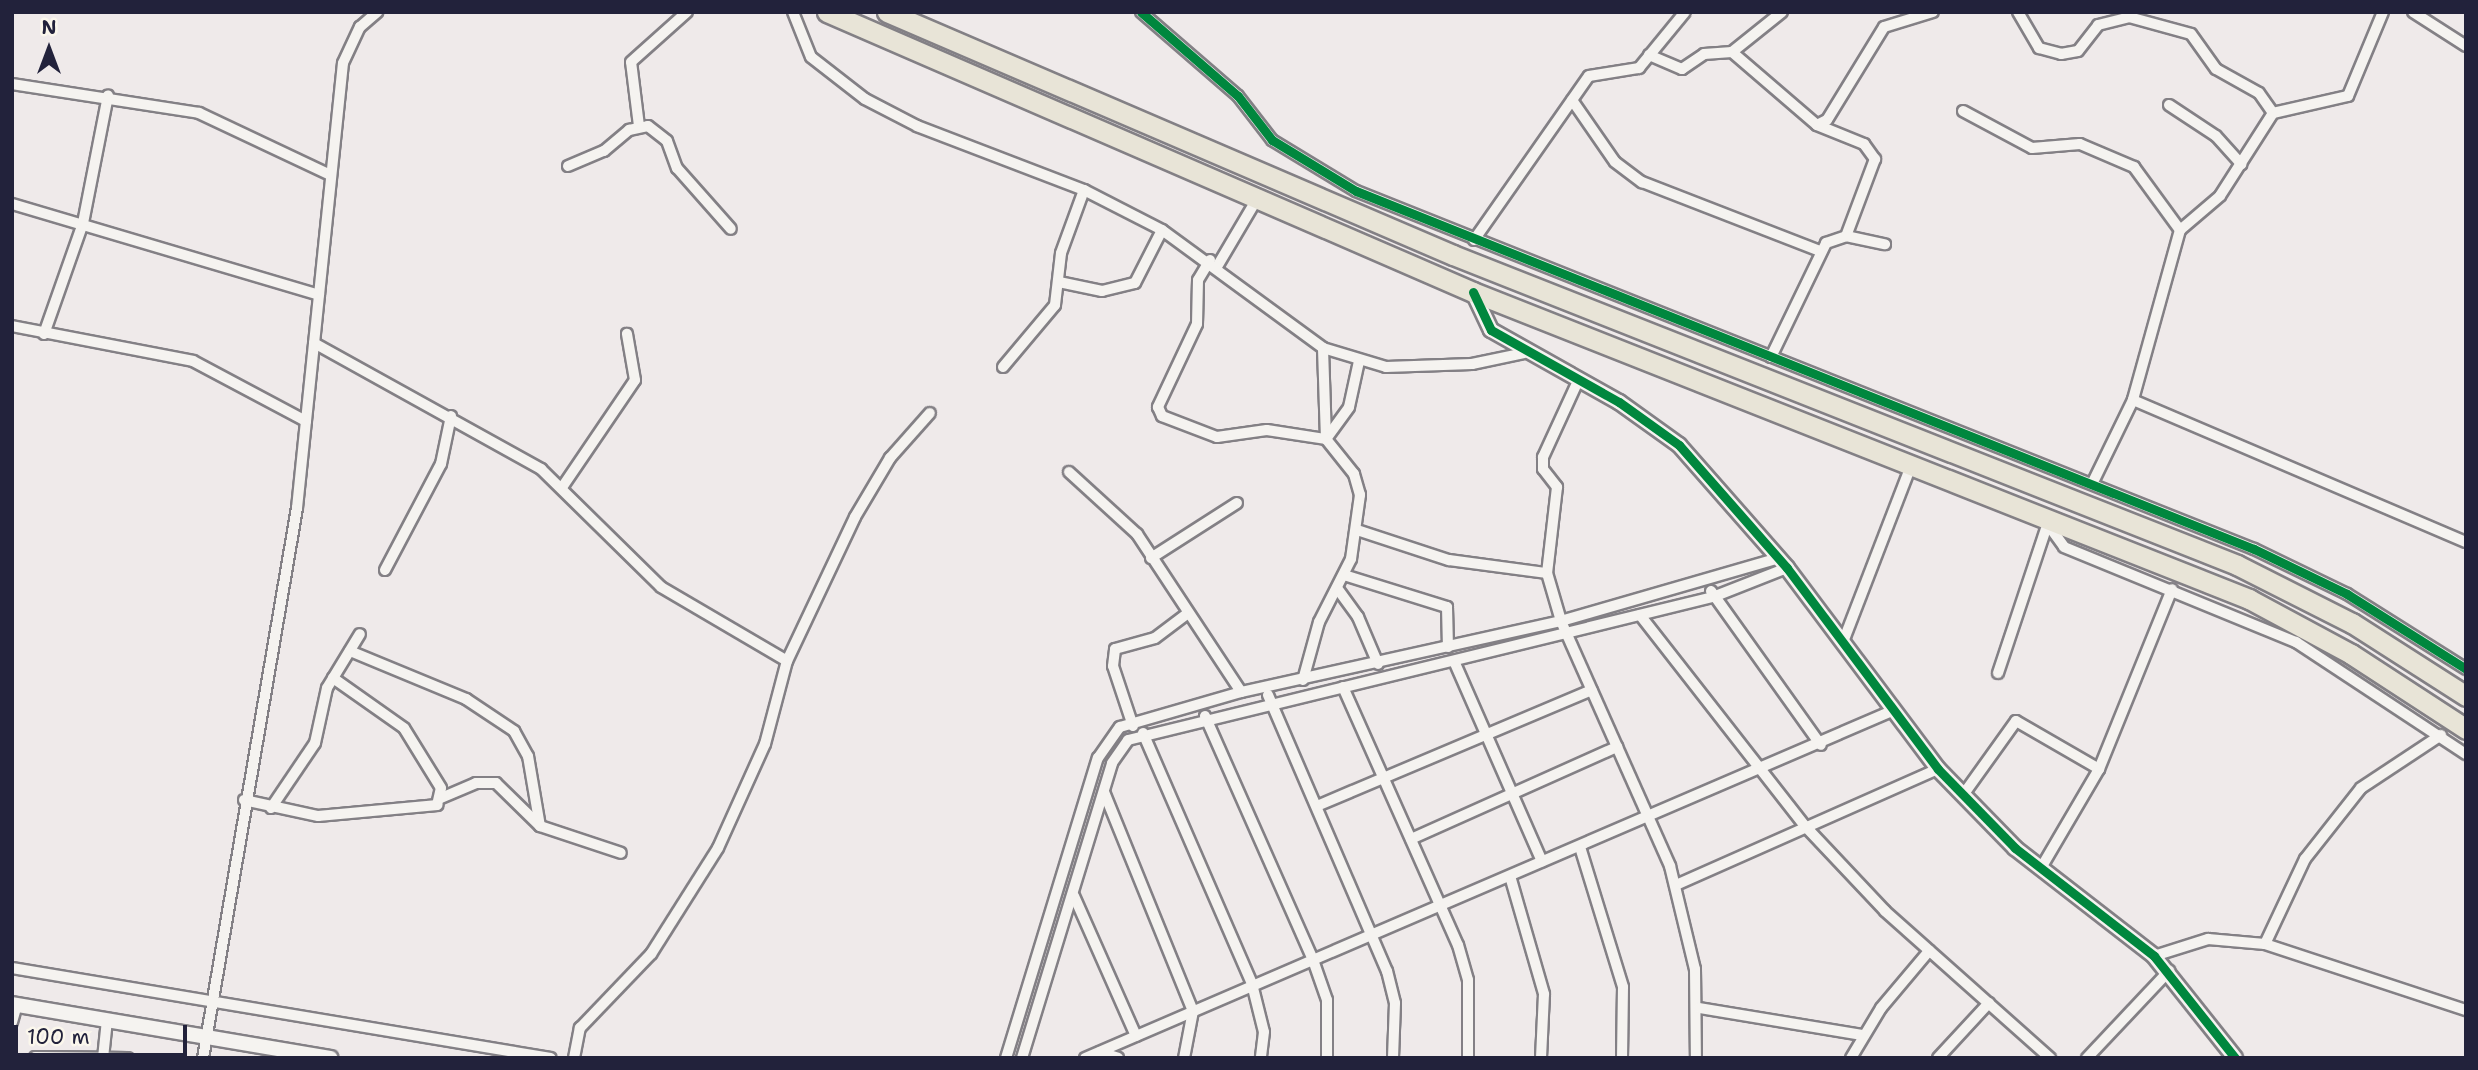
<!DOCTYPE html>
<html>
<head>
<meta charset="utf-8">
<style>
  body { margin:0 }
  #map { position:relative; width:2478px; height:1070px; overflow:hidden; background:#efeaea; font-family:"Shantell Sans",sans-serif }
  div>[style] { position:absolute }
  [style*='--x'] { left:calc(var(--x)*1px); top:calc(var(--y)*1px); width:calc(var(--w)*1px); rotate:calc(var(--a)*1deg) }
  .roads { filter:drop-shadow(2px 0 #838085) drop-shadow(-2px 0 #838085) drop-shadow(0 2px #838085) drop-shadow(0 -2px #838085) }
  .street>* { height:10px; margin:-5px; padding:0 5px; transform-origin:5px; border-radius:5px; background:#f5f3f0 }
  .secondary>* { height:14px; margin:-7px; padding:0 7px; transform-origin:7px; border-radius:7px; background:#f5f3f0 }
  .highway>* { height:19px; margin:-9.5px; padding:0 9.5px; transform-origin:9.5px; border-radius:9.5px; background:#e8e4d7 }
  .cycleway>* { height:9px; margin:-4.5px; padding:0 4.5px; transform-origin:4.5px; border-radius:4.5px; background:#00873e }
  span { translate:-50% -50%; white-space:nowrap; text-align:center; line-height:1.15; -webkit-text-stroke:5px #fbf7ec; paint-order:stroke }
  .frame { position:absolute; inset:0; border:14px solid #22223b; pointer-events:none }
  .north { position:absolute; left:14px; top:14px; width:70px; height:70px; -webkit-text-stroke:5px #fbf7ec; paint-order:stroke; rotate:0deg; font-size:19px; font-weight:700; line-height:28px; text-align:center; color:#22223b }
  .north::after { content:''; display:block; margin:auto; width:24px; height:32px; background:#22223b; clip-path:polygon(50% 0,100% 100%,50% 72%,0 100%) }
  .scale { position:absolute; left:14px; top:1025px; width:173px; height:32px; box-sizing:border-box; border:4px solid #22223b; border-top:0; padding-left:9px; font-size:21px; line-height:24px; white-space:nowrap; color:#22223b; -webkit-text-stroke:5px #fbf7ec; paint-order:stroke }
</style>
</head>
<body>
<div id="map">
  <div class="roads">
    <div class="street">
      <i style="--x:793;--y:12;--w:48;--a:68.2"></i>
      <i style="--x:811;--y:57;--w:68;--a:37.9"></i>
      <i style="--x:865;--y:99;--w:59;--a:27.4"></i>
      <i style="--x:917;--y:126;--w:179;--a:21"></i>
      <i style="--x:1084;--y:190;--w:88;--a:27.1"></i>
      <i style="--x:1162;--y:230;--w:200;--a:36.2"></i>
      <i style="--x:1323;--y:348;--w:66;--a:16.8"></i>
      <i style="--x:1386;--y:367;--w:86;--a:-2"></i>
      <i style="--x:1472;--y:364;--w:53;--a:-11.9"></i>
      <i style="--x:1141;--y:12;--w:128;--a:40.9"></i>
      <i style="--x:1238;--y:96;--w:56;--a:52.3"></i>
      <i style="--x:1272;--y:140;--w:98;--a:31.3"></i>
      <i style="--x:1356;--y:191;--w:967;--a:21.74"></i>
      <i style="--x:2254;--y:549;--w:103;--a:25.8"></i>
      <i style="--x:2347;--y:594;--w:141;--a:32.2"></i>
      <i style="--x:2018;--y:12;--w:42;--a:59.7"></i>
      <i style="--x:2039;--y:48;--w:23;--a:15"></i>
      <i style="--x:2061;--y:54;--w:17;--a:-10"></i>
      <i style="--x:2078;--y:51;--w:33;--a:-52"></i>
      <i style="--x:2098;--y:25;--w:32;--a:-14"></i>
      <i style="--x:2129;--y:17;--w:64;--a:15.3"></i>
      <i style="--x:2191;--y:34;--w:43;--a:54.5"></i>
      <i style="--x:2216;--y:69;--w:49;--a:29.2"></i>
      <i style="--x:2259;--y:93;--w:24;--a:55"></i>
      <i style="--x:2273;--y:113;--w:98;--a:122.6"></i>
      <i style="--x:2220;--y:196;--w:52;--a:139.6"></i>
      <i style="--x:2180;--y:230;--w:176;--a:105.5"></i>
      <i style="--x:2133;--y:400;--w:89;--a:116"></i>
      <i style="--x:2413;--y:12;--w:63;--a:32.7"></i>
      <i style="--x:1732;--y:52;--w:64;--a:-38.7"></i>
      <i style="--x:1649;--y:55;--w:36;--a:23"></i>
      <i style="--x:1682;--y:69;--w:27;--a:-34"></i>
      <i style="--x:1704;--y:54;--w:28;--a:-4"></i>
      <i style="--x:1732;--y:52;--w:112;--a:40.7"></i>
      <i style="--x:1817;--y:125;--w:11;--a:-27"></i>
      <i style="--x:1827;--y:120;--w:109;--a:-58.5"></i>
      <i style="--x:1884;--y:27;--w:51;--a:-17"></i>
      <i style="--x:12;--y:84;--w:189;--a:8.8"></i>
      <i style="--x:199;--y:113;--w:145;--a:25.3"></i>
      <i style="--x:1572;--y:100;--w:75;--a:55.3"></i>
      <i style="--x:1615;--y:162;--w:34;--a:37"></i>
      <i style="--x:1642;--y:182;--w:191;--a:21.2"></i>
      <i style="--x:2169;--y:105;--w:56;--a:33.4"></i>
      <i style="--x:2216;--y:136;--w:38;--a:48"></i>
      <i style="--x:1963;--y:111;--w:78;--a:28.2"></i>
      <i style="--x:2032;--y:148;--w:48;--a:-4.8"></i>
      <i style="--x:2080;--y:144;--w:59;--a:23.1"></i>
      <i style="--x:2134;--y:167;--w:78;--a:53.9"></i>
      <i style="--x:2273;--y:113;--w:77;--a:-12.8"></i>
      <i style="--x:2348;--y:96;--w:91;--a:-67.4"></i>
      <i style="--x:1817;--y:125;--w:51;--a:22"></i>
      <i style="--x:1864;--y:144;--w:19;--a:54"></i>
      <i style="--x:1875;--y:159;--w:82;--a:110.6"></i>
      <i style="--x:639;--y:126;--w:64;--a:-97.1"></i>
      <i style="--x:631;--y:62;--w:75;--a:-41.8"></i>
      <i style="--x:568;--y:166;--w:39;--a:-23"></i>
      <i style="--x:604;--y:151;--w:33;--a:-40"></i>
      <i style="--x:629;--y:130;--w:19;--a:-12"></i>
      <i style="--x:648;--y:126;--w:24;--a:38"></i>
      <i style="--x:667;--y:141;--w:29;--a:70"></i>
      <i style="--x:677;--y:168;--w:81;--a:48.5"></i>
      <i style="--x:12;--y:204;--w:320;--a:16.5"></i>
      <i style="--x:1474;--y:240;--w:200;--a:-55"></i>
      <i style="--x:1589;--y:76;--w:51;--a:-9.1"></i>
      <i style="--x:1639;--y:68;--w:72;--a:-50.6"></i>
      <i style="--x:1210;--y:260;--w:23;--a:121"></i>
      <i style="--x:1198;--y:280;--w:44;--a:91.3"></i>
      <i style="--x:1197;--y:324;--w:92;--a:115.2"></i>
      <i style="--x:1158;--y:407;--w:10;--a:66"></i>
      <i style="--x:1162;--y:416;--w:59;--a:20.9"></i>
      <i style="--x:1217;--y:437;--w:50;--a:-8"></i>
      <i style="--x:1267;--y:430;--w:60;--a:8.7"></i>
      <i style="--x:1326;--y:439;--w:39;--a:-54"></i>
      <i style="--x:1349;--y:407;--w:47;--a:-77.7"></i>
      <i style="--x:1218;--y:265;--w:79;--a:-59.5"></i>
      <i style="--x:1059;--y:282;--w:44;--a:11.8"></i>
      <i style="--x:1102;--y:291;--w:34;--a:-14"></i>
      <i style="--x:1135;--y:283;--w:59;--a:-63"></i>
      <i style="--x:12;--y:326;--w:184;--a:10.9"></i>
      <i style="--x:193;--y:361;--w:128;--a:28"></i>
      <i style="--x:44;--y:334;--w:118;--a:-70.6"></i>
      <i style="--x:83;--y:223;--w:130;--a:-78.9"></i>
      <i style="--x:314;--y:343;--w:260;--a:29"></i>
      <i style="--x:541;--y:469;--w:168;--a:44.5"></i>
      <i style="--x:661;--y:587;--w:146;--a:30.4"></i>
      <i style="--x:1771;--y:357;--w:127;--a:-64.2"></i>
      <i style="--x:1826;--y:243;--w:21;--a:-19"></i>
      <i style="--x:1846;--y:236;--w:40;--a:12"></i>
      <i style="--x:1003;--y:367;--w:81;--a:-50"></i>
      <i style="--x:1055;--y:305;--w:52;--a:-83.4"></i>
      <i style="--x:1061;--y:253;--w:67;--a:-69.9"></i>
      <i style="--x:1578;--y:381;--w:84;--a:114.7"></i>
      <i style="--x:1543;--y:457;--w:12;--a:90"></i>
      <i style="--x:1543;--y:469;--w:23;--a:52"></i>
      <i style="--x:1557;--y:487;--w:87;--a:96.6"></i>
      <i style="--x:1547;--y:573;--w:50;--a:73.7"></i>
      <i style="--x:1561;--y:621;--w:268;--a:66"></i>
      <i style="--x:1670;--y:866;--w:106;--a:76.4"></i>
      <i style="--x:1695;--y:969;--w:89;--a:89.4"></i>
      <i style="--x:2133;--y:400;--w:362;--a:23.1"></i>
      <i style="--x:1069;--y:472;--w:92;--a:42.4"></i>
      <i style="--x:1137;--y:534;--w:189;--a:56.6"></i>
      <i style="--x:563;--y:486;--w:128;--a:-55.8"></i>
      <i style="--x:635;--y:380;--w:47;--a:-99.9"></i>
      <i style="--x:2041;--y:515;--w:39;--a:54"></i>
      <i style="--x:2064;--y:547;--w:251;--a:22.3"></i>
      <i style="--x:2296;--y:642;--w:204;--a:33.4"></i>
      <i style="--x:1357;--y:530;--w:97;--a:18.1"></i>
      <i style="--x:1449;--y:560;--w:99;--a:7.6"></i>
      <i style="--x:1151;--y:558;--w:102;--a:-32.6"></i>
      <i style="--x:385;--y:570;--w:120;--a:-62.2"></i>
      <i style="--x:441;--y:464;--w:49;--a:-78.2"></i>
      <i style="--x:1344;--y:575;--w:108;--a:17.3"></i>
      <i style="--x:1447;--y:607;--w:40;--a:88.6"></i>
      <i style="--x:1337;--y:588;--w:36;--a:54"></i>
      <i style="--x:1358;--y:617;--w:51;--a:66.9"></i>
      <i style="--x:1711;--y:591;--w:189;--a:54.5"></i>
      <i style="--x:1640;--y:615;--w:268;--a:52"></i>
      <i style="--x:1805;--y:826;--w:117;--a:46.7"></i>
      <i style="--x:1885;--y:911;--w:221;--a:41.7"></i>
      <i style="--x:1843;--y:642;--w:192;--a:-68.9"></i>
      <i style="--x:350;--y:651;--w:126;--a:22.5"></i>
      <i style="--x:466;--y:699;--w:58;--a:33.7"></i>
      <i style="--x:514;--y:731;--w:29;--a:61"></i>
      <i style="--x:528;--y:756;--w:71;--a:80.3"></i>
      <i style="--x:1454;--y:661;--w:219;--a:66.3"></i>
      <i style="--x:1998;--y:673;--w:152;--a:-71.6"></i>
      <i style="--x:1303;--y:680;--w:60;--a:-74.6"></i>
      <i style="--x:1319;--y:622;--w:71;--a:-63.1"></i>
      <i style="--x:1351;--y:559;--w:65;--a:-82"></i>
      <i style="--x:1360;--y:495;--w:22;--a:-106"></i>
      <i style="--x:1354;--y:474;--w:45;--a:-128.7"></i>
      <i style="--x:1326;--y:439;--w:91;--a:-91.9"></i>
      <i style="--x:1343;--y:687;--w:282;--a:66"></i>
      <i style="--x:1458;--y:945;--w:36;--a:74"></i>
      <i style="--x:1468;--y:980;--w:78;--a:90"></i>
      <i style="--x:1268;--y:695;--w:301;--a:66.7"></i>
      <i style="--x:1387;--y:971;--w:33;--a:76"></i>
      <i style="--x:1395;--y:1003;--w:55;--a:92.1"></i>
      <i style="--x:1205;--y:716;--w:267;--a:66.1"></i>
      <i style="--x:1313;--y:960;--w:42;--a:70.7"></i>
      <i style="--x:1327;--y:1000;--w:58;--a:90"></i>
      <i style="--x:1133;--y:726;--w:63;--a:-108.4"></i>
      <i style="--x:1113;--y:666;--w:17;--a:-83"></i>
      <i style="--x:1115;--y:649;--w:41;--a:-15.4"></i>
      <i style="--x:1155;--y:638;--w:39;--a:-37"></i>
      <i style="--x:1143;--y:733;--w:274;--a:66.5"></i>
      <i style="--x:1252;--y:984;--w:49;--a:76"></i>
      <i style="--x:1264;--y:1032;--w:26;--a:97"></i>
      <i style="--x:1104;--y:792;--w:236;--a:67.9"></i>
      <i style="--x:1193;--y:1011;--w:48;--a:100.8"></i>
      <i style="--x:1963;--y:795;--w:91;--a:-54.4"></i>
      <i style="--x:2016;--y:721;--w:96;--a:30"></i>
      <i style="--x:441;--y:798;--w:38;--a:-23"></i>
      <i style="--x:476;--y:783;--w:20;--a:0"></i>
      <i style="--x:496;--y:783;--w:62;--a:44.3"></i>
      <i style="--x:540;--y:826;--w:85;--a:18.4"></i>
      <i style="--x:244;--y:800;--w:76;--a:12.2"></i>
      <i style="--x:318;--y:816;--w:120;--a:-5.3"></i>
      <i style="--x:437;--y:805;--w:17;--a:-77"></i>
      <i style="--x:441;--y:788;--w:70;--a:-121.7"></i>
      <i style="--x:404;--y:728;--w:87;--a:-144.8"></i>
      <i style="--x:1317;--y:806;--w:298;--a:-22.9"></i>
      <i style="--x:271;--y:808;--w:78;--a:-55.9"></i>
      <i style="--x:315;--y:743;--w:56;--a:-77.7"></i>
      <i style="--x:327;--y:688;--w:63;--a:-58.6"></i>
      <i style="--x:1411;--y:839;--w:226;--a:-24.1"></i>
      <i style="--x:1580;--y:847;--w:146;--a:72.9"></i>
      <i style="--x:1623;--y:987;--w:71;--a:90.8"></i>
      <i style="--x:2041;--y:868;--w:115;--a:-59.6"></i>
      <i style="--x:2099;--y:769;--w:194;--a:-67.9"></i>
      <i style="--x:1510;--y:876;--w:123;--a:73.9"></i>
      <i style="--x:1544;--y:994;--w:64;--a:92.7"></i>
      <i style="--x:1676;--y:885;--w:287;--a:-23.9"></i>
      <i style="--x:1074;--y:896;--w:153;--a:66.1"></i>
      <i style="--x:2265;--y:944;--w:94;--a:-64.8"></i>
      <i style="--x:2305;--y:859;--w:90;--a:-51.7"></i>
      <i style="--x:2361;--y:788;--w:96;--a:-33.5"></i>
      <i style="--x:2154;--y:956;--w:57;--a:-17.5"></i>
      <i style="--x:2208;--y:939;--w:57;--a:5"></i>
      <i style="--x:2265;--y:944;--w:212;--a:18.2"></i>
      <i style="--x:12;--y:968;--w:546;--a:9.48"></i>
      <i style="--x:1699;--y:1008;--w:165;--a:9.4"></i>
      <i style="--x:12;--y:1022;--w:18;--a:-74"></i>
      <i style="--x:1100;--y:1052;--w:19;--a:18"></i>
      <i style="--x:35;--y:1057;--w:93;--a:0.6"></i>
      <i style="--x:103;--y:1058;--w:38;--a:-84"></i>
      <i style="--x:203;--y:1058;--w:558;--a:-80.3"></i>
      <i style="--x:297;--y:508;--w:447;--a:-84.1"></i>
      <i style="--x:343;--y:63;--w:40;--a:-65"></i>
      <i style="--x:360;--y:27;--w:23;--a:-41"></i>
      <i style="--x:574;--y:1058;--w:31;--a:-79"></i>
      <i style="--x:580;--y:1028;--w:103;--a:-46.2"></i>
      <i style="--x:651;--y:954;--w:125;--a:-57.7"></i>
      <i style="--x:718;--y:848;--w:114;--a:-65.7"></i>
      <i style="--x:765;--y:744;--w:86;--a:-75.2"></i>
      <i style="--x:787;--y:661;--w:159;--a:-64.7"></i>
      <i style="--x:855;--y:517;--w:69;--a:-59.3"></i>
      <i style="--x:890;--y:458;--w:60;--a:-48.4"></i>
      <i style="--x:1006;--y:1058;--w:314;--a:-73"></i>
      <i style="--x:1098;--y:758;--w:38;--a:-55"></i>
      <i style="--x:1120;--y:727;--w:126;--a:-16.1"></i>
      <i style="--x:1241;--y:692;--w:328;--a:-12.5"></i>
      <i style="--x:1561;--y:621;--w:227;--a:-16.1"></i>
      <i style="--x:1022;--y:1058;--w:308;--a:-73"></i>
      <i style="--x:1112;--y:763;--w:28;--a:-55"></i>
      <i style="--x:1128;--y:740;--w:602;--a:-13.74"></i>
      <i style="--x:1713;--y:597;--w:79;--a:-21.4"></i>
      <i style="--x:1085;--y:1058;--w:878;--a:-23.27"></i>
      <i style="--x:1851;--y:1058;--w:58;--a:-59"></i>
      <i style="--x:1881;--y:1008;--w:75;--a:-49.9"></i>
      <i style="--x:1938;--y:1058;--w:75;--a:-47.2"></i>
      <i style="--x:2087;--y:1058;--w:120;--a:-46.7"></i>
    </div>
    <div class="secondary">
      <i style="--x:1473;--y:292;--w:42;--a:64.7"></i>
      <i style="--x:1491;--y:330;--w:147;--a:29.4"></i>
      <i style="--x:1619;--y:402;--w:74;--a:35.6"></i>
      <i style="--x:1679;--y:445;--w:164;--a:48.7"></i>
      <i style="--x:1787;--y:568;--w:251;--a:53.1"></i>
      <i style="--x:1938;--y:769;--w:110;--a:45.7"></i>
      <i style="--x:2015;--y:848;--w:176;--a:37.8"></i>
      <i style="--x:2154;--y:956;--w:130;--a:51.5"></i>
      <i style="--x:12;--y:1004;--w:323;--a:9.6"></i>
    </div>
    <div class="highway">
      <i style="--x:827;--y:12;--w:704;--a:23.43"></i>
      <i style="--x:1473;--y:292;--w:835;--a:21.58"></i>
      <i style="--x:2249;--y:599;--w:116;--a:28.3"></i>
      <i style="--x:2351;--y:654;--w:137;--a:33.1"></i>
      <i style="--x:887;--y:12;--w:616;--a:23.24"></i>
      <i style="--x:1453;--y:255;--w:843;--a:21.57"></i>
      <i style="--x:2237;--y:565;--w:129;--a:26.8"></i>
      <i style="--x:2352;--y:623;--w:135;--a:32.6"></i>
    </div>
  </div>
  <div class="cycleway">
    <i style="--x:1141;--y:12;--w:128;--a:40.9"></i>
    <i style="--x:1238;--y:96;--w:56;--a:52.3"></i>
    <i style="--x:1272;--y:140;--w:98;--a:31.3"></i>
    <i style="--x:1356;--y:191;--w:967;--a:21.74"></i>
    <i style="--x:2254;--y:549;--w:103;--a:25.8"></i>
    <i style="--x:2347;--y:594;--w:141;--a:32.2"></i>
    <i style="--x:1473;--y:292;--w:42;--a:64.7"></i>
    <i style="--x:1491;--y:330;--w:147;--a:29.4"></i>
    <i style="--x:1619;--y:402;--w:74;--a:35.6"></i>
    <i style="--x:1679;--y:445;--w:164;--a:48.7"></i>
    <i style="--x:1787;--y:568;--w:251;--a:53.1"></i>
    <i style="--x:1938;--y:769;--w:110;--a:45.7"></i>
    <i style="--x:2015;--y:848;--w:176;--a:37.8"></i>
    <i style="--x:2154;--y:956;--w:130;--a:51.5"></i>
  </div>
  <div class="frame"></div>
  <div class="north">N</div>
  <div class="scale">100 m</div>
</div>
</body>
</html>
